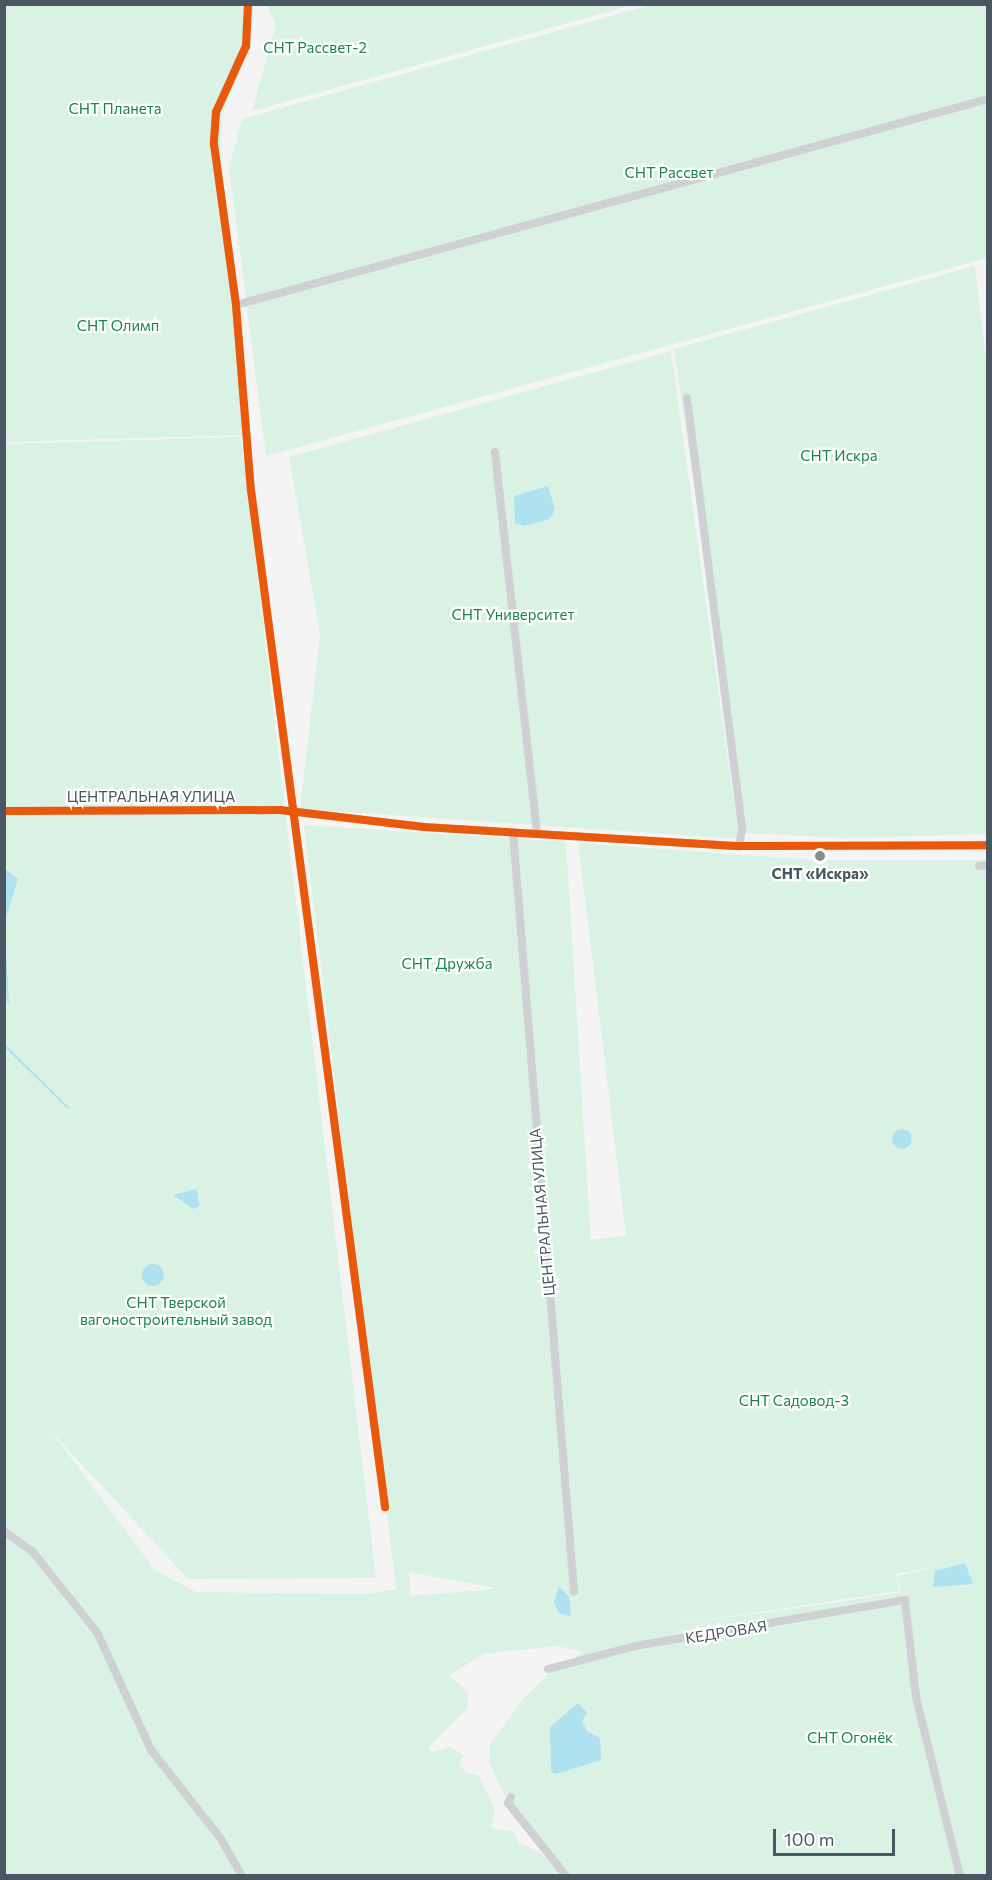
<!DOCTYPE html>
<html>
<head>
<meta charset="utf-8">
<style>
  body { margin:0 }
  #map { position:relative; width:992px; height:1880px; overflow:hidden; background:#f4f4f4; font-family:Commissioner,sans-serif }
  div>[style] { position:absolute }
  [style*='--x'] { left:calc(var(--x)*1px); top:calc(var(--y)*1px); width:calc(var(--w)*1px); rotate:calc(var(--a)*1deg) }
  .green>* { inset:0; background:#d9f2e3 }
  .water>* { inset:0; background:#aee2f0 }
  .round { border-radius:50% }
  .stream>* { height:2px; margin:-1px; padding:0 1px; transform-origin:1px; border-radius:1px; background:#aee2f0 }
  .street>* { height:8px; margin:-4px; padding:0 4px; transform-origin:4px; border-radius:4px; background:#ced0d2 }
  .cycleway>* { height:8px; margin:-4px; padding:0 4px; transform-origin:4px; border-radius:4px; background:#e8590c }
  .dots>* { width:16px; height:16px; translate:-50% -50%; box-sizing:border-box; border:3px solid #fff; border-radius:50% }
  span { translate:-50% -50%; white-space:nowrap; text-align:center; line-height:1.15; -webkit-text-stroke:4.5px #fff; paint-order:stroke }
  .park-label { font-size:15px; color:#17864f }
  .street-label { font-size:15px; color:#4a5661 }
  .poi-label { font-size:15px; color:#4a5661; font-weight:700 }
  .frame { position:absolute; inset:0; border:6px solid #4a5661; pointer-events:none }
  .scale { position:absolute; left:773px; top:1829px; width:122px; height:27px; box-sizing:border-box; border:3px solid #4a5661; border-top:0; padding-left:8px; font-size:18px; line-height:21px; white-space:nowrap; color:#4a5661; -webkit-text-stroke:4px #fff; paint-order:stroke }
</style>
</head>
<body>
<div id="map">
  <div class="green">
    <i style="clip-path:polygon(4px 5px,254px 5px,251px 47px,222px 114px,221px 165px,249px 435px,5px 442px)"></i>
    <i style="clip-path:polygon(266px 5px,632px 5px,252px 111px,276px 25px)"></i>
    <i style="clip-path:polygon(650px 5px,987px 5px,987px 258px,266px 456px,229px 168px,242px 119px)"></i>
    <i style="clip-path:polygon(975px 266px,988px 374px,987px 834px,845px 838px,746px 833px,674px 349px)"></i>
    <i style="clip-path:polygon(671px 351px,739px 839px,300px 809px,320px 634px,289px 457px)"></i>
    <i style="clip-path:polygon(evenodd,241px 437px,376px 1578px,188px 1579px,51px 1431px,155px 1570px,196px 1592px,369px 1594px,396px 1589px,304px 825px,566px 842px,613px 1597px,591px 1240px,626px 1235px,578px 843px,815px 860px,987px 860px,987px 1875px,570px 1875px,505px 1796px,489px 1763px,490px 1744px,524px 1698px,550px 1672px,584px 1652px,557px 1646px,483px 1654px,449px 1676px,468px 1692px,468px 1708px,428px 1748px,432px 1752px,451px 1747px,464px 1756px,459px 1763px,466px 1773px,478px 1775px,495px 1809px,491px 1828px,514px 1832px,518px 1842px,542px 1854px,560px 1875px,5px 1875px,5px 444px,241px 437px,940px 1565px,898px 1576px,900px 1593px,619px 1633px,899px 1591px,896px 1574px,940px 1565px,241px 437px,409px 1572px,495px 1588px,495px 1589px,411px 1596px,409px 1572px)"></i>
  </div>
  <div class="water">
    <i style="clip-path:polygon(548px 486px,555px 509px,550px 519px,524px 526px,515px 523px,514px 496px)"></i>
    <i style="clip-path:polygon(5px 869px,18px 879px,5px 920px,4px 869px)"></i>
    <i class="round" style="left:892px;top:1129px;width:20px;height:20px"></i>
    <i style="clip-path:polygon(197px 1189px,199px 1206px,193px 1209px,173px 1195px)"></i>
    <i class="round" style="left:142px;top:1264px;width:22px;height:22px"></i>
    <i style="clip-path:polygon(965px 1563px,973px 1584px,933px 1587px,935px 1571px)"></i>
    <i style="clip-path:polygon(559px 1586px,569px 1597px,571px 1617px,559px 1613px,554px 1602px)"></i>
    <i style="clip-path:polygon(578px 1703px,587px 1713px,582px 1721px,587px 1731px,600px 1738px,601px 1760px,556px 1774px,551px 1772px,550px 1727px)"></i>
  </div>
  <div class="stream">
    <i style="--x:4;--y:936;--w:66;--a:86.5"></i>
    <i style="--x:4;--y:1045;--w:90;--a:44.5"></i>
  </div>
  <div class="street">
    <i style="--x:248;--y:4;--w:42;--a:92.7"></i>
    <i style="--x:246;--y:46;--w:72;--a:114.4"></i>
    <i style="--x:216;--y:112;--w:32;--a:94"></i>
    <i style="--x:214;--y:144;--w:162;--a:82.2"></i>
    <i style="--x:236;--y:305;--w:186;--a:85.4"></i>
    <i style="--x:251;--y:490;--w:1026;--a:82.49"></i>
    <i style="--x:236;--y:305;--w:780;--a:-15.32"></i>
    <i style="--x:687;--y:398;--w:434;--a:82.7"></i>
    <i style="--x:742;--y:829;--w:17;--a:100"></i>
    <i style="--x:495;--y:452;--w:384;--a:83.7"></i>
    <i style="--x:4;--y:811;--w:276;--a:-0.2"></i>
    <i style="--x:280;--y:810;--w:145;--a:6.7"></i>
    <i style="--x:424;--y:827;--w:316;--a:3.5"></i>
    <i style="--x:739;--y:846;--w:249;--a:-0.2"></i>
    <i style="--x:513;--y:832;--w:762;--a:85.41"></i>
    <i style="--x:979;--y:866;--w:9;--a:-6"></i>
    <i style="--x:4;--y:1531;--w:34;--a:36"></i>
    <i style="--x:32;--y:1551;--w:104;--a:51.3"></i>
    <i style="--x:97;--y:1632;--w:130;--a:65.4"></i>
    <i style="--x:151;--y:1750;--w:113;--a:51.8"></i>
    <i style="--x:221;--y:1839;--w:43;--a:60.4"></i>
    <i style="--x:548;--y:1669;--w:90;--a:-14.8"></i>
    <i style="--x:635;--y:1646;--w:274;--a:-9.7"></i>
    <i style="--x:905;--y:1600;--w:98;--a:83.5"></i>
    <i style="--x:916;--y:1697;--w:184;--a:76.2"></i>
    <i style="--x:511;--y:1797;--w:7;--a:117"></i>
    <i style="--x:508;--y:1803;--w:93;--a:51.5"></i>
  </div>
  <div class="cycleway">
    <i style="--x:248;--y:4;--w:42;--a:92.7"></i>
    <i style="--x:246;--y:46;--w:72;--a:114.4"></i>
    <i style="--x:216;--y:112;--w:32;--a:94"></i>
    <i style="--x:214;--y:144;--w:162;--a:82.2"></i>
    <i style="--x:236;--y:305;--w:186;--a:85.4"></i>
    <i style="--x:251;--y:490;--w:1026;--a:82.49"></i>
    <i style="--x:4;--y:811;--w:276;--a:-0.2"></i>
    <i style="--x:280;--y:810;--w:145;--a:6.7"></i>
    <i style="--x:424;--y:827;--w:316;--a:3.5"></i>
    <i style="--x:739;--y:846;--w:249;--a:-0.2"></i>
  </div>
  <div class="dots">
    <i style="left:820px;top:856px;background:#868d94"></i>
  </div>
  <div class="park-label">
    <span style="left:315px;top:48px">СНТ Рассвет-2</span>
    <span style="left:115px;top:109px">СНТ Планета</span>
    <span style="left:669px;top:173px">СНТ Рассвет</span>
    <span style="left:118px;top:326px">СНТ Олимп</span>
    <span style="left:839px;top:456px">СНТ Искра</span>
    <span style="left:513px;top:615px">СНТ Университет</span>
    <span style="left:447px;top:964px">СНТ Дружба</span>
    <span style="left:176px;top:1311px">СНТ Тверской<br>вагоностроительный завод</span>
    <span style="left:794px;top:1401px">СНТ Садовод-3</span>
    <span style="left:850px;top:1738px">СНТ Огонёк</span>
  </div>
  <div class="street-label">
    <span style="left:151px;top:797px">ЦЕНТРАЛЬНАЯ УЛИЦА</span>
    <span style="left:542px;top:1212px;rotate:-95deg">ЦЕНТРАЛЬНАЯ УЛИЦА</span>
    <span style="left:726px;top:1632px;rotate:-9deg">КЕДРОВАЯ</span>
  </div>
  <div class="poi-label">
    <span style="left:820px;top:874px">СНТ «Искра»</span>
  </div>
  <div class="frame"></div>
  <div class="scale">100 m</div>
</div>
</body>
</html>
